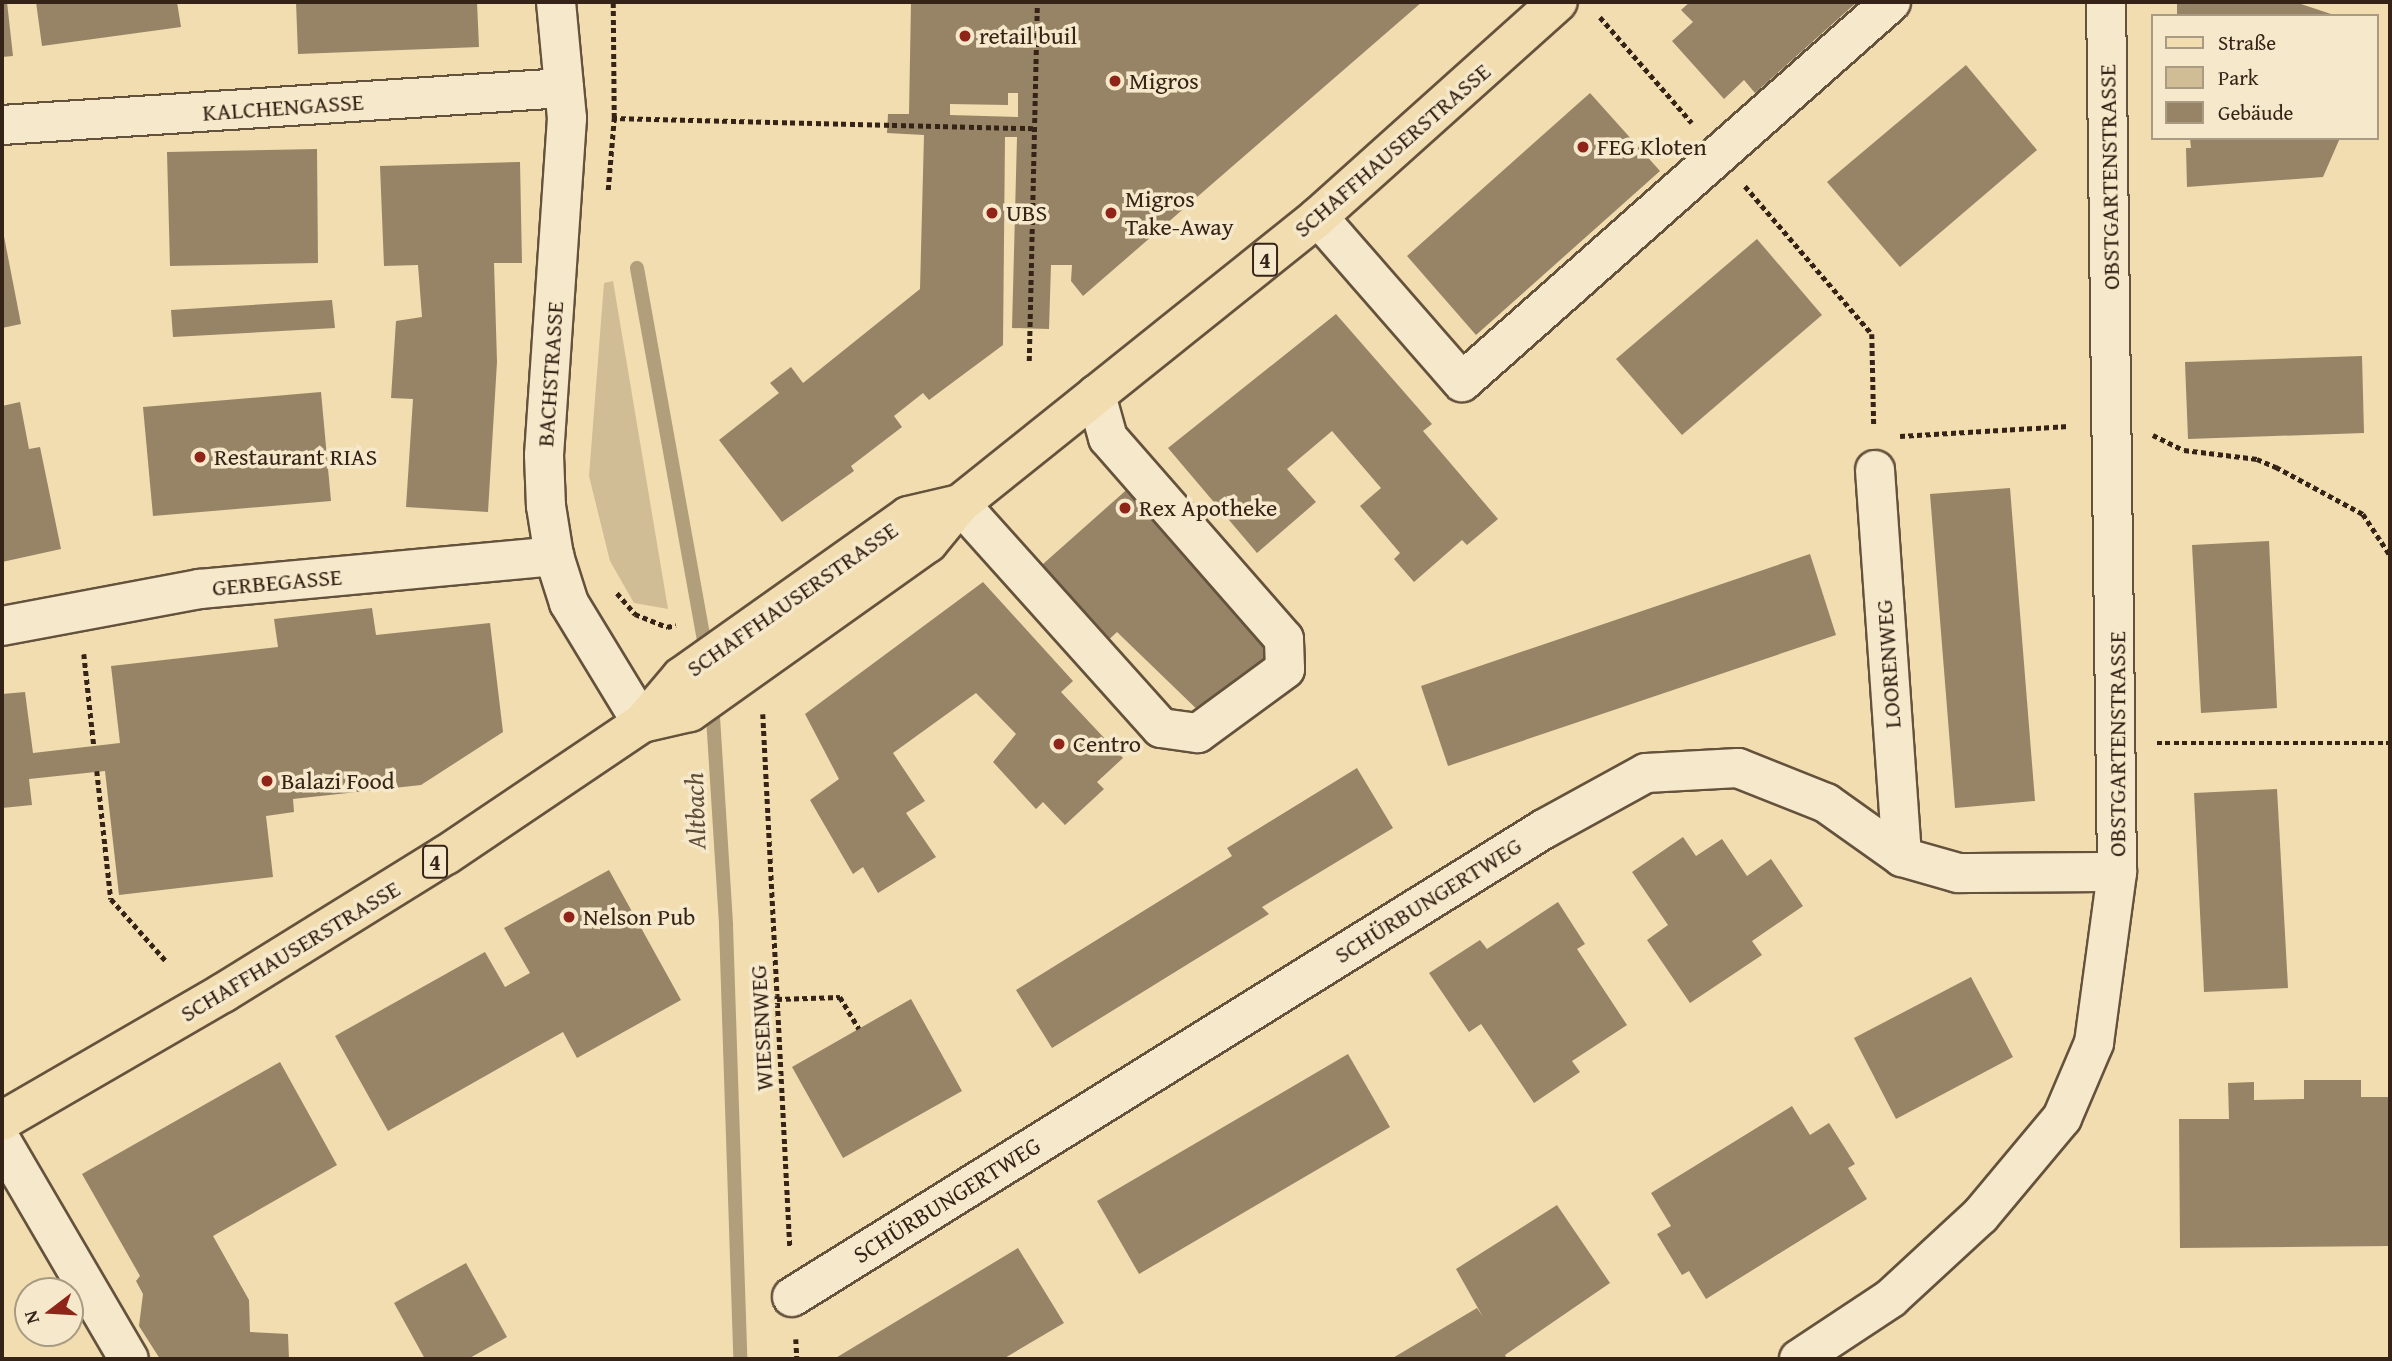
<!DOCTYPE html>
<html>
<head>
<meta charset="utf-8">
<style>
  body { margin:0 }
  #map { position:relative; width:2392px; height:1361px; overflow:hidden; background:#f1ddaf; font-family:"Gentium Book Plus",serif }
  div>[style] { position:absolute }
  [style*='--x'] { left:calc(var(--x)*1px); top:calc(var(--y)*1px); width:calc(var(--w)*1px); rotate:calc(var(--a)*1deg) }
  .green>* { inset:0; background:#d1bd95 }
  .stream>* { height:14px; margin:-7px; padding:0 7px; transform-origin:7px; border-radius:7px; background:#b19e7b }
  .building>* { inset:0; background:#978466 }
  .path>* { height:4.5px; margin-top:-2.25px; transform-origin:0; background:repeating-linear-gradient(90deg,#362317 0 5px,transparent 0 8.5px) }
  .roads { filter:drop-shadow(2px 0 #65523d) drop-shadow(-2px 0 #65523d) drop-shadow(0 2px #65523d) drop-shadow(0 -2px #65523d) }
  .minor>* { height:38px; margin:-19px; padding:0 19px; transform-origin:19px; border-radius:19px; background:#f6e9cb }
  .major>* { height:38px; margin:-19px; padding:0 19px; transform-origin:19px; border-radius:19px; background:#f1ddaf }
  .dots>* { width:19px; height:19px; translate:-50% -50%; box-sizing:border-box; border:4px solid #f6e9cb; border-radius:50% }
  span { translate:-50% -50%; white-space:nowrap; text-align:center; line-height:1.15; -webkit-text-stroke:7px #f6e9cb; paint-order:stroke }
  .shield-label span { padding:2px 5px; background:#f6e9cb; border:2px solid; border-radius:5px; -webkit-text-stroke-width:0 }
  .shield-label { font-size:23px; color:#362317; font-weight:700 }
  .poi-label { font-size:24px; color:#362317 }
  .left { translate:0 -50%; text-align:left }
  .street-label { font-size:24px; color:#362317 }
  .water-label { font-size:26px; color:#614e3a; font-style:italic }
  .frame { position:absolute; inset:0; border:4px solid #362317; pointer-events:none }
  .legend { position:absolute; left:2151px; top:14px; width:228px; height:126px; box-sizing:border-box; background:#f6e9cb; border:2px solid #a99a83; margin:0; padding:9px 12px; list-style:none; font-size:21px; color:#362317 }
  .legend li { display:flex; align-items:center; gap:14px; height:35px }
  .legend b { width:35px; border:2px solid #a99a83 }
  .north { position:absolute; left:14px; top:1277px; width:70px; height:70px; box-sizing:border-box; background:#f6e9cb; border:2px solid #a99a83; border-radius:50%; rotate:253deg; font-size:19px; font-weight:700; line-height:28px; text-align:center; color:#362317 }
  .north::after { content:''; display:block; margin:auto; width:24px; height:32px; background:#8f2418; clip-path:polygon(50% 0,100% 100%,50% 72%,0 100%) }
</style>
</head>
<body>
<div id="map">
  <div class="green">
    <i style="clip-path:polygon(613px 281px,668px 609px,634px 603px,610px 561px,589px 476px,604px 283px)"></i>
  </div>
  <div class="stream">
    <i style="--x:637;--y:268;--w:394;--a:79.8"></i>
    <i style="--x:712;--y:701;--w:225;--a:86.4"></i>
    <i style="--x:726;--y:926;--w:433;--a:88.1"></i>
  </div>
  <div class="building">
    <i style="clip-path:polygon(2px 2px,7px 2px,13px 56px,2px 57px)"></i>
    <i style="clip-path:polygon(36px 2px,177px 2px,181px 27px,42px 46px)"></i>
    <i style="clip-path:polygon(296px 2px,477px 2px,479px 47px,298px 54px)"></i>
    <i style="clip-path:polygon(evenodd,911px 2px,1422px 2px,1083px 296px,1071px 281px,1072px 265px,1051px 265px,1049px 329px,1012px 328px,1017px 137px,1005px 137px,1003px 345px,929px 400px,923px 393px,894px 416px,902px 427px,851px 466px,854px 471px,782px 522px,719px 440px,779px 393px,770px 383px,791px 367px,803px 383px,920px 289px,924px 135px,887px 133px,888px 114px,909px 114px,911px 2px,1008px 93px,1018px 93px,1018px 117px,950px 115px,950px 104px,1008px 105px,1008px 93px)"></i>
    <i style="clip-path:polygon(1690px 2px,1857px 2px,1755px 93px,1744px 80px,1724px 99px,1672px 41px,1693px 22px,1681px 10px)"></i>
    <i style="clip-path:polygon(2177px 2px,2295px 2px,2334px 15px,2177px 16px)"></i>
    <i style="clip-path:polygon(1966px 65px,2037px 150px,1900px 267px,1827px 182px)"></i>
    <i style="clip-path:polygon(1590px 93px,1660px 171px,1476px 335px,1407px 256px)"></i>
    <i style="clip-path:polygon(2190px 138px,2340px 138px,2323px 177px,2187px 187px,2186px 148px,2191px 148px)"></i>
    <i style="clip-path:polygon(317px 149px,318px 263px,170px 266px,167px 152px)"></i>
    <i style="clip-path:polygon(520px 162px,522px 263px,494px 263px,497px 362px,488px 512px,406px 507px,413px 399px,391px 398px,396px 321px,422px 317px,418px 265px,384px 266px,380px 166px)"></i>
    <i style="clip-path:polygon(2px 226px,21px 324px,2px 328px)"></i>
    <i style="clip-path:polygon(1757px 239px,1822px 315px,1682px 435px,1616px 359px)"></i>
    <i style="clip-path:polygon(332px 300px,335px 328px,173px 337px,171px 310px)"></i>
    <i style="clip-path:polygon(1336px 314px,1432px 424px,1423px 431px,1498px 519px,1467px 545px,1462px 540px,1414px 582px,1394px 559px,1400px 553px,1360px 506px,1381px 488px,1332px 431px,1287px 469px,1316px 502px,1257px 553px,1168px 448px)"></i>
    <i style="clip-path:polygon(2362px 356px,2364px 433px,2188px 439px,2185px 362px)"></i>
    <i style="clip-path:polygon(321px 392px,331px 501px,153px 516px,143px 407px)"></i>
    <i style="clip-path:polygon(20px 402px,29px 449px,40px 447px,61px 549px,2px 562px,2px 406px)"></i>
    <i style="clip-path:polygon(1132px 485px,1180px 538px,1273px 659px,1206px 718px,1117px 632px,1101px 647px,1034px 572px)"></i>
    <i style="clip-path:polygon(2010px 488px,2035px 801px,1955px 808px,1930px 494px)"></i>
    <i style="clip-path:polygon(2269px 541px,2277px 708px,2201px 713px,2192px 545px)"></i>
    <i style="clip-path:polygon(1810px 554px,1836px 635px,1448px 766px,1421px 686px)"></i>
    <i style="clip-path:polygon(983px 582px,1073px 681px,1061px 692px,1123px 758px,1097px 782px,1104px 789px,1065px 825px,1043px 802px,1036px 809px,993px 762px,1016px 734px,976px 693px,893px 753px,925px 801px,906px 813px,936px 857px,878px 893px,863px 867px,853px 874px,810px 800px,839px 779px,805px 714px)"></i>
    <i style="clip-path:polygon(372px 608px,376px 635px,490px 623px,503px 732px,421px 785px,293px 799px,294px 812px,266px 816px,273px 877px,119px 895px,105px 771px,29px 779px,32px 805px,2px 808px,2px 694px,25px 692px,33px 753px,120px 743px,111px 666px,278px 647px,274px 619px)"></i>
    <i style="clip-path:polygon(1357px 768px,1393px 828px,1262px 907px,1269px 914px,1052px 1048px,1016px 990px,1232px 856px,1227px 848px)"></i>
    <i style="clip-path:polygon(2277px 789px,2288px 988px,2204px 992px,2194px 793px)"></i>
    <i style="clip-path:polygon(1683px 837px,1696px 856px,1722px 839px,1747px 876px,1771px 859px,1803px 906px,1752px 941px,1762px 955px,1690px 1003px,1647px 940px,1668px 925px,1632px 872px)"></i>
    <i style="clip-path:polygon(609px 870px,681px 1000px,577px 1058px,563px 1032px,388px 1131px,335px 1036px,485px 952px,505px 987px,530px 973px,504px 928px)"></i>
    <i style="clip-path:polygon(1558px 902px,1585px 944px,1577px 949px,1627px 1025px,1572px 1061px,1580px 1072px,1534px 1103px,1481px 1024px,1469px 1032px,1429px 973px,1480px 940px,1487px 949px)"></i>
    <i style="clip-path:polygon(1971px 977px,2013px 1057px,1896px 1119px,1854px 1038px)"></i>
    <i style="clip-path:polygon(911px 999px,962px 1091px,843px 1158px,792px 1067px)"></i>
    <i style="clip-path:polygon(1348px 1054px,1390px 1127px,1139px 1274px,1097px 1201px)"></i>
    <i style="clip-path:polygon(280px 1062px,337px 1165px,213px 1236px,249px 1300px,250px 1332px,288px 1334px,289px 1359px,160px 1359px,139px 1326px,143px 1294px,136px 1281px,140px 1276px,82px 1174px)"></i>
    <i style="clip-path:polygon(2304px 1080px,2361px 1080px,2361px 1097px,2390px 1097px,2390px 1246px,2180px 1248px,2179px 1119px,2229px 1119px,2228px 1083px,2254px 1082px,2254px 1100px,2304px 1099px)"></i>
    <i style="clip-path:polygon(1792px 1106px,1810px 1135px,1829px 1123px,1855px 1164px,1848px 1168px,1867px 1199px,1706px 1299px,1689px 1271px,1682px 1275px,1657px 1234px,1671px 1226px,1651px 1193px)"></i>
    <i style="clip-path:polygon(1557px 1205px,1610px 1283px,1505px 1355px,1507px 1359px,1391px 1359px,1477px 1308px,1483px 1317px,1456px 1269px)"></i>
    <i style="clip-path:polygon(1018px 1248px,1064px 1323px,1003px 1359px,834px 1359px)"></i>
    <i style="clip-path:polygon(466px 1263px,507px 1337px,468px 1359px,425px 1359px,394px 1303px)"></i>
  </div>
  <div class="path">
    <i style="--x:1600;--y:17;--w:140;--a:49"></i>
    <i style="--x:612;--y:118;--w:423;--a:1.4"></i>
    <i style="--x:1745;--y:186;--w:195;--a:49.4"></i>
    <i style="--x:1872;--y:334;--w:93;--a:88.8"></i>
    <i style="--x:608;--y:190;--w:72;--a:-85.2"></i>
    <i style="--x:614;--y:118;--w:116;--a:-90.5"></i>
    <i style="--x:1029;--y:361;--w:359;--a:-88.7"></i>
    <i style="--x:2153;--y:435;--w:34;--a:26"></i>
    <i style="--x:2184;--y:450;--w:74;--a:7"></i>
    <i style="--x:2257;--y:459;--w:21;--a:23"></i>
    <i style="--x:2276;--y:467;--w:99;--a:28.4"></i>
    <i style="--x:2363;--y:514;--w:49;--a:56.6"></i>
    <i style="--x:1900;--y:436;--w:169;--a:-3.4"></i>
    <i style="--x:617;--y:593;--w:28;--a:49"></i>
    <i style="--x:635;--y:614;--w:35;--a:22"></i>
    <i style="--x:667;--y:627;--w:9;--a:-13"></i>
    <i style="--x:84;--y:654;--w:93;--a:83.8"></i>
    <i style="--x:763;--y:714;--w:534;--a:87.1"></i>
    <i style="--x:2157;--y:743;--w:233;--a:0"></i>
    <i style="--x:97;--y:771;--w:129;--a:83.8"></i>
    <i style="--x:111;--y:899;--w:83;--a:48.4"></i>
    <i style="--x:777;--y:999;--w:63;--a:-1.8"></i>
    <i style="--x:840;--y:997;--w:37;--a:59"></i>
    <i style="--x:796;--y:1339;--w:20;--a:87"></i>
  </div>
  <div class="roads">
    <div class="minor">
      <i style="--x:556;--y:2;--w:117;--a:84.6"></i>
      <i style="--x:567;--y:118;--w:338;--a:93.9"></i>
      <i style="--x:544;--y:455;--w:51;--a:87.8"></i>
      <i style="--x:546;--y:506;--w:51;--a:80.9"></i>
      <i style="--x:554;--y:556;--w:49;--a:72.3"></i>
      <i style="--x:569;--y:603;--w:140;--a:58.7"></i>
      <i style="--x:2;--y:125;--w:563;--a:-3.77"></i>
      <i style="--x:1318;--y:217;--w:219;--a:48.9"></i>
      <i style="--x:1462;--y:382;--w:573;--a:-41.53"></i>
      <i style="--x:1875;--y:470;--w:388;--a:86"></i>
      <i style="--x:960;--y:504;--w:301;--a:48.1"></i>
      <i style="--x:1161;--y:728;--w:37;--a:8"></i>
      <i style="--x:1198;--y:733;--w:108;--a:-36.3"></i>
      <i style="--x:1285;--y:669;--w:30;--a:-92"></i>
      <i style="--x:1284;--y:639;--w:267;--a:-131.2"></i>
      <i style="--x:1108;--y:438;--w:45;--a:-105.6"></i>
      <i style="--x:2;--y:626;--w:201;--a:-10.6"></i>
      <i style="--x:200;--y:589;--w:356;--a:-5.3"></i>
      <i style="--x:2;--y:1142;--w:251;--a:59.7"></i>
      <i style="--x:792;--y:1297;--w:886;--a:-31.9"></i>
      <i style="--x:1544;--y:829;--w:116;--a:-28.8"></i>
      <i style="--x:1646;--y:773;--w:92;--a:-3.1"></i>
      <i style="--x:1738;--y:768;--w:95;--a:21.7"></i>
      <i style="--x:1826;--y:803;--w:93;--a:35.4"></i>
      <i style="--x:1902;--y:857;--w:58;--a:15.9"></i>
      <i style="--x:1958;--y:873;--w:159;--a:-0.4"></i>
      <i style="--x:1799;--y:1359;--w:110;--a:-33.5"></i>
      <i style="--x:1891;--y:1298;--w:121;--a:-42.7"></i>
      <i style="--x:1980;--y:1216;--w:128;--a:-50.1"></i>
      <i style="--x:2062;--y:1118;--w:82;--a:-66.9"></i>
      <i style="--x:2094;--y:1043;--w:173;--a:-82.3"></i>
      <i style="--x:2117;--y:872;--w:870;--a:-90.72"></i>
    </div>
    <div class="major">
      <i style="--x:642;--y:723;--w:49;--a:-12.9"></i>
      <i style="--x:690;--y:712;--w:292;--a:-35.4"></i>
      <i style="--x:928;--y:543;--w:50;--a:-50.6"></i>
      <i style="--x:960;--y:504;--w:459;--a:-38.7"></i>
      <i style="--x:1318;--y:217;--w:322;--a:-41.9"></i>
      <i style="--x:2;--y:1121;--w:255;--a:-30.1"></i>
      <i style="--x:223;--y:993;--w:262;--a:-31.8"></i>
      <i style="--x:446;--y:855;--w:236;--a:-34"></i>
      <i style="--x:642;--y:723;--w:60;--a:-49.7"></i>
      <i style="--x:681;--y:677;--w:278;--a:-35.3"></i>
      <i style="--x:908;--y:516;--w:53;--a:-13"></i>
    </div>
  </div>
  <div class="dots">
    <i style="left:965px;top:36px;background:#8f2418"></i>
    <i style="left:1115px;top:81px;background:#8f2418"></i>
    <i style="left:1583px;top:147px;background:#8f2418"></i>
    <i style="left:992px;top:213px;background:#8f2418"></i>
    <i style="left:1111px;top:213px;background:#8f2418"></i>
    <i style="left:200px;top:457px;background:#8f2418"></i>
    <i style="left:1125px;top:508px;background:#8f2418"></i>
    <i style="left:1059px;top:744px;background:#8f2418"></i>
    <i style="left:267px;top:781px;background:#8f2418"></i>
    <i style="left:569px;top:917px;background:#8f2418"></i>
  </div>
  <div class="shield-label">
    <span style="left:1265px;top:260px">4</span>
    <span style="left:435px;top:862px">4</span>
  </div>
  <div class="poi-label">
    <span class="left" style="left:979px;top:36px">retail buil</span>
    <span class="left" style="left:1129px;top:81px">Migros</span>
    <span class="left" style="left:1597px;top:147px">FEG Kloten</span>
    <span class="left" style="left:1125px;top:213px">Migros<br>Take-Away</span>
    <span class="left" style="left:1006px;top:213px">UBS</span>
    <span class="left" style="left:214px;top:457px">Restaurant RIAS</span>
    <span class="left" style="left:1139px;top:508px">Rex Apotheke</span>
    <span class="left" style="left:1073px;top:744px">Centro</span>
    <span class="left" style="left:281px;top:781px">Balazi Food</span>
    <span class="left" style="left:583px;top:917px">Nelson Pub</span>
  </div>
  <div class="street-label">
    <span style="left:283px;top:107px;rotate:-4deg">KALCHENGASSE</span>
    <span style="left:1392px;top:150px;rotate:-41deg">SCHAFFHAUSERSTRASSE</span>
    <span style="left:2109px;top:177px;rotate:-91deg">OBSTGARTENSTRASSE</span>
    <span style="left:550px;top:374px;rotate:-86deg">BACHSTRASSE</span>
    <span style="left:277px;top:582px;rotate:-5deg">GERBEGASSE</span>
    <span style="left:792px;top:599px;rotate:-35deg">SCHAFFHAUSERSTRASSE</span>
    <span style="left:1888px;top:664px;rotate:-94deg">LOORENWEG</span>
    <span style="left:2117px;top:744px;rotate:-90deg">OBSTGARTENSTRASSE</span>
    <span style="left:1428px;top:900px;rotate:-32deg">SCHÜRBUNGERTWEG</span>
    <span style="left:290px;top:951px;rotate:-31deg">SCHAFFHAUSERSTRASSE</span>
    <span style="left:761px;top:1028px;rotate:-93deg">WIESENWEG</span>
    <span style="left:947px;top:1200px;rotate:-32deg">SCHÜRBUNGERTWEG</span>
  </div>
  <div class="water-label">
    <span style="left:695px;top:811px;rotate:-92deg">Altbach</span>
  </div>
  <div class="frame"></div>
  <ul class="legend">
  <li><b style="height:9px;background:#f1ddaf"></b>Straße</li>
  <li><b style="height:19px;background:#d1bd95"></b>Park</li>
  <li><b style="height:19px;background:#978466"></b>Gebäude</li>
  </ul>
  <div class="north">N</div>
</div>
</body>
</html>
